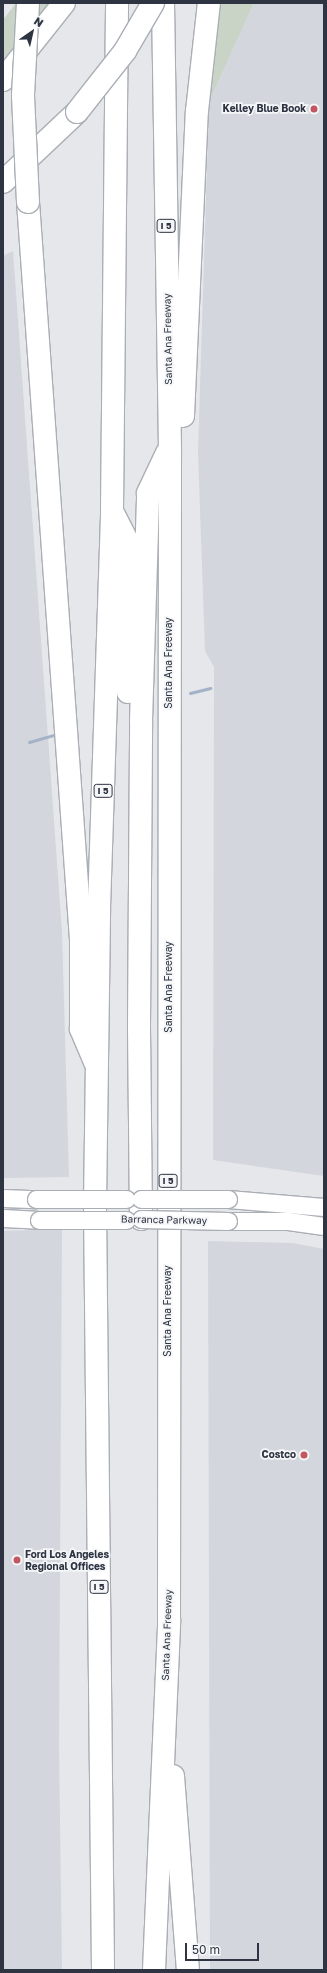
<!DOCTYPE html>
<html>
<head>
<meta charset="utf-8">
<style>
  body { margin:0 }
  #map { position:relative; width:327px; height:1973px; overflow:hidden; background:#e5e7eb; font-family:"Golos Text",sans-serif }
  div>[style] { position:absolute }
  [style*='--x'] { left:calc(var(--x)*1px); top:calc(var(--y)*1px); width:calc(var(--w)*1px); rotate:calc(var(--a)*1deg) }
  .built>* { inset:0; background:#d3d6dd }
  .green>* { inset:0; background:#c9d4c7 }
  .stream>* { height:3px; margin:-1.5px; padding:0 1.5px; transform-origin:1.5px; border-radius:1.5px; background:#a4b2c7 }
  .roads { filter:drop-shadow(1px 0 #aaaeb5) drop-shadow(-1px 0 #aaaeb5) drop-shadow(0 1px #aaaeb5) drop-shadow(0 -1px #aaaeb5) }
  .secondary>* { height:17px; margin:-8.5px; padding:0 8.5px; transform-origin:8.5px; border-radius:8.5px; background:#fff }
  .highway>* { height:22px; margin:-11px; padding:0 11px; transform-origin:11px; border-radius:11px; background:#fff }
  .bridges { filter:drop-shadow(1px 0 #aaaeb5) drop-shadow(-1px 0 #aaaeb5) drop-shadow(0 1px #aaaeb5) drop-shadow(0 -1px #aaaeb5) }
  .secondary-bridge>* { height:17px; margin:-8.5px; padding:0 8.5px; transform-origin:8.5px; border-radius:8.5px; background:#fff }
  .highway-bridge>* { height:22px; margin:-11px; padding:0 11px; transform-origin:11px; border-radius:11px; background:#fff }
  .dots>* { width:11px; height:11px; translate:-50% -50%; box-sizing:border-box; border:2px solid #f4f6f8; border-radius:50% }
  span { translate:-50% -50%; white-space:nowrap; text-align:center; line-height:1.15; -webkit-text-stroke:3.5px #f4f6f8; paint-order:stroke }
  .shield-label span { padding:1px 3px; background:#f4f6f8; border:1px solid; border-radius:3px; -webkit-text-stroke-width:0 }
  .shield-label { font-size:9px; color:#2e3442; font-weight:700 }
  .poi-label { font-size:10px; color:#2e3442; font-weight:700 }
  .right { translate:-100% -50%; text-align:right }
  .left { translate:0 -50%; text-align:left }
  .street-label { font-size:10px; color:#2e3442 }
  .frame { position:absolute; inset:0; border:4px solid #2e3442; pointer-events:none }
  .north { position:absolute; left:12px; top:12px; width:40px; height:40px; -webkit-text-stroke:3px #f4f6f8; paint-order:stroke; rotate:34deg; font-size:11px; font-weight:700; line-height:16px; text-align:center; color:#2e3442 }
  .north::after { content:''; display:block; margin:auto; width:14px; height:18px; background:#2e3442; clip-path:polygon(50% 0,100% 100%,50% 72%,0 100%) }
  .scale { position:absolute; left:185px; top:1943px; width:74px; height:18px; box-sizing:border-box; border:2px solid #2e3442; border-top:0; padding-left:5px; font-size:12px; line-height:14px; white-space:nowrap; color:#2e3442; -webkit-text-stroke:3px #f4f6f8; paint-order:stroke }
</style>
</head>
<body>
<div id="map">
  <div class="built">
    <i style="clip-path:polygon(254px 3px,324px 3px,324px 1176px,213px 1160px,214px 667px,205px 651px,198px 452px,209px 102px)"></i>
    <i style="clip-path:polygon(13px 251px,62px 932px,69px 1177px,3px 1178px,3px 256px)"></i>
    <i style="clip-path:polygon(62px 1229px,59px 1745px,62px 1970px,3px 1970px,3px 1231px)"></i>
    <i style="clip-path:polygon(208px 1241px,293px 1243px,324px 1249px,324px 1970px,210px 1970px)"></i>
  </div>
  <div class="green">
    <i style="clip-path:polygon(16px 3px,50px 3px,3px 64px,3px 20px)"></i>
    <i style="clip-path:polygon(221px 3px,254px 3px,209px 102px,211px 70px)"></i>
  </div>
  <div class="stream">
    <i style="--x:190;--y:693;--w:21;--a:-14"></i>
    <i style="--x:29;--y:742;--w:26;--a:-16"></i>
  </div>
  <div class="roads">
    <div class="secondary">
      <i style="--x:3;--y:1198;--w:33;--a:2"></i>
      <i style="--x:228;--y:1199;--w:96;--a:4.8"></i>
      <i style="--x:3;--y:1218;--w:36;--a:3"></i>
      <i style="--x:228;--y:1221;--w:60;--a:0"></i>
      <i style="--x:288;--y:1221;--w:36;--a:8"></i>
    </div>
    <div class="highway">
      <i style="--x:3;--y:80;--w:98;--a:-51.6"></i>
      <i style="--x:3;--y:182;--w:102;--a:-43.4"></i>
      <i style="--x:28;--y:202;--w:740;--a:85.89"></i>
      <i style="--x:81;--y:940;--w:89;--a:90"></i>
      <i style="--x:81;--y:1029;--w:36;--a:67"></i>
      <i style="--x:183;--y:416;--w:305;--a:-87.4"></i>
      <i style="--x:197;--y:111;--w:109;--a:-83.7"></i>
      <i style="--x:113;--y:513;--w:34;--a:63"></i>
      <i style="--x:128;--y:543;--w:149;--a:90"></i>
      <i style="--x:141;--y:1219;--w:193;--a:-90.6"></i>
      <i style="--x:139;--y:1026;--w:305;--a:-89.6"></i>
      <i style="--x:141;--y:721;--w:228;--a:-88.2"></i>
      <i style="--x:148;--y:493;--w:44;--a:-64.6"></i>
      <i style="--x:173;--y:1776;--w:195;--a:85.6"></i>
      <i style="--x:103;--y:1970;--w:766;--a:-90.6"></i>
      <i style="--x:95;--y:1204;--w:296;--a:-89.2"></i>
      <i style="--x:99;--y:908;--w:398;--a:-88.1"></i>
      <i style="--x:112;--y:510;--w:507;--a:-89.43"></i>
      <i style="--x:154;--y:1970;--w:350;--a:-87.5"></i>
      <i style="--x:169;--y:1620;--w:1172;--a:-89.95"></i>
      <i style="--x:170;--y:448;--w:445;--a:-90.9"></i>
    </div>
  </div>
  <div class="bridges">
    <div class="secondary-bridge">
      <i style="--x:36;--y:1199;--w:90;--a:0"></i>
      <i style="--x:141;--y:1199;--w:87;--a:0"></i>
      <i style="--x:141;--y:1219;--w:87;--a:1.3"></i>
      <i style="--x:39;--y:1220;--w:87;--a:0"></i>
    </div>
    <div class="highway-bridge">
      <i style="--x:77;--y:112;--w:78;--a:-51.8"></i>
      <i style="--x:125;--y:51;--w:56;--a:-59.7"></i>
      <i style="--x:28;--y:202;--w:107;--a:-92.7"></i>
      <i style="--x:23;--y:95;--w:92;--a:-86.9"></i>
    </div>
  </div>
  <div class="dots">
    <i style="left:314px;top:109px;background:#c35760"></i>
    <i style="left:304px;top:1455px;background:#c35760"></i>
    <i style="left:17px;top:1560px;background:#c35760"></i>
  </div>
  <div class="shield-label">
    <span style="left:166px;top:226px">I 5</span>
    <span style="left:103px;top:791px">I 5</span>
    <span style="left:168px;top:1181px">I 5</span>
    <span style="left:99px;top:1587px">I 5</span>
  </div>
  <div class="poi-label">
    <span class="right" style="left:306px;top:109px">Kelley Blue Book</span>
    <span class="right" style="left:296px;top:1455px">Costco</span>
    <span class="left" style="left:25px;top:1560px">Ford Los Angeles<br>Regional Offices</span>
  </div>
  <div class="street-label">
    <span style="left:168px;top:339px;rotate:-91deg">Santa Ana Freeway</span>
    <span style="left:169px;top:663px;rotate:-90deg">Santa Ana Freeway</span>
    <span style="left:169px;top:987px;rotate:-90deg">Santa Ana Freeway</span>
    <span style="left:164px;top:1220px;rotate:1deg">Barranca Parkway</span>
    <span style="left:168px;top:1311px;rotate:-90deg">Santa Ana Freeway</span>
    <span style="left:167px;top:1635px;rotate:-88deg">Santa Ana Freeway</span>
  </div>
  <div class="frame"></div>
  <div class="north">N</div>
  <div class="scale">50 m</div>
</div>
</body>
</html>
